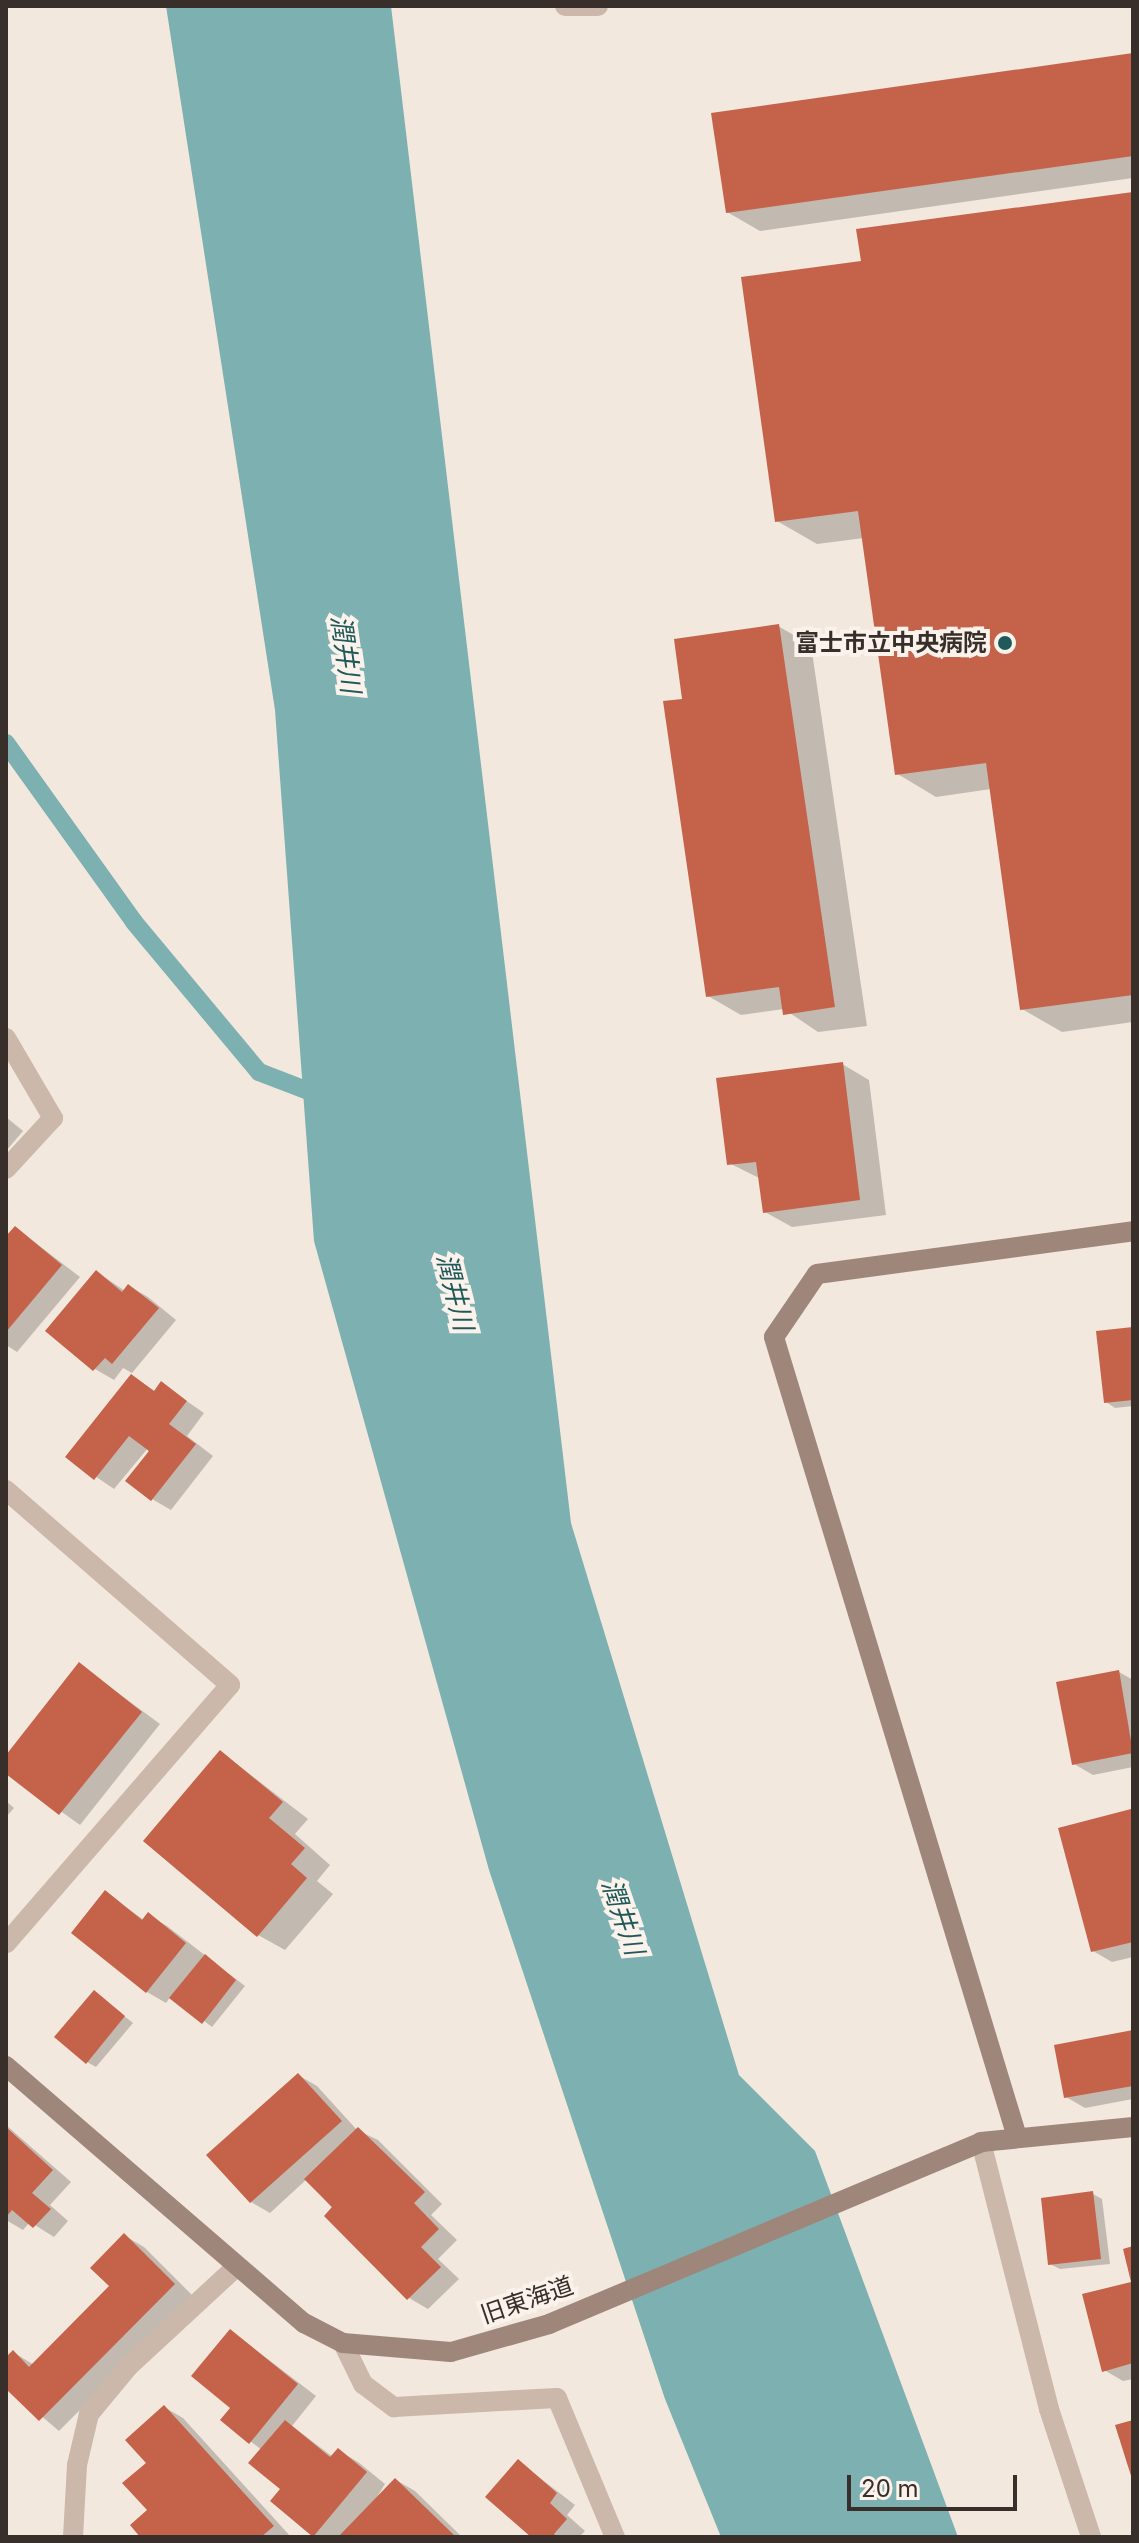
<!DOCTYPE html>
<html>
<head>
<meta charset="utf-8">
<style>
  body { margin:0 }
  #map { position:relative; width:1139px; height:2543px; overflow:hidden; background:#f3e8de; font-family:Inter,"Noto Sans JP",sans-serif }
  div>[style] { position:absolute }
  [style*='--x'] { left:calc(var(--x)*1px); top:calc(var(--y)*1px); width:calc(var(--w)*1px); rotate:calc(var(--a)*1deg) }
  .water>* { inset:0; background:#7db0b0 }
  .shadow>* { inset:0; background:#0003 }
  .stream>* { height:18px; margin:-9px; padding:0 9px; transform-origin:9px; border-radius:9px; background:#7db0b0 }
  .building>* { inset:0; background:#c5624a }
  .street>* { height:20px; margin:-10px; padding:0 10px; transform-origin:10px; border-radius:10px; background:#cbb8aa }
  .secondary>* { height:20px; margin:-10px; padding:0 10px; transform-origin:10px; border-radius:10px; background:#9f867b }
  .dots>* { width:22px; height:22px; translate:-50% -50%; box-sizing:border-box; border:4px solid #faf2eb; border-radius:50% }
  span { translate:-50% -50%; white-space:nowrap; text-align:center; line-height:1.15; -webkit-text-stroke:8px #faf2eb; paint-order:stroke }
  .poi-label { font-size:24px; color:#382e2a; font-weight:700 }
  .right { translate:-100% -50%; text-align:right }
  .street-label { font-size:24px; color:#382e2a }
  .water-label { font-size:26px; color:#1f595a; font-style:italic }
  .frame { position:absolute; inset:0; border:8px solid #382e2a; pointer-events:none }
  .scale { position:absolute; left:847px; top:2475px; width:170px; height:36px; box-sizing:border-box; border:4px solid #382e2a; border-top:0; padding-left:10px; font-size:24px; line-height:28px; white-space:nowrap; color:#382e2a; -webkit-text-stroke:6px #faf2eb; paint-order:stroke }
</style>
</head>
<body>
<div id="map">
  <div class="water">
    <i style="clip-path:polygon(166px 6px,391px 6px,571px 1523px,739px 2075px,815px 2151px,958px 2537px,721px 2537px,665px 2399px,489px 1870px,314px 1241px,275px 710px)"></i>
  </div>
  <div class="shadow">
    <i style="clip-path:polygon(1133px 55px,1133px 178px,760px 231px,727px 212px)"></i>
    <i style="clip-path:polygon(1133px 194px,1133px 1022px,1062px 1032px,1022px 1009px,991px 789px,936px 797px,896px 773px,864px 538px,817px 544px,777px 521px,863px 262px)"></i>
    <i style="clip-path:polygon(778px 626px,811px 645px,867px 1026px,818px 1032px,784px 1009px,741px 1015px,708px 996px,685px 700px)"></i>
    <i style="clip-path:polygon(842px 1064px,869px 1080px,886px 1215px,792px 1227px,765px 1212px,761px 1179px,729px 1163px)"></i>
    <i style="clip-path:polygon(6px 1117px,23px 1131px,6px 1151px)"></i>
    <i style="clip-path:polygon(16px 1228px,80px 1277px,17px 1352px,6px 1345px,6px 1240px)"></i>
    <i style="clip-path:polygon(97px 1272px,125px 1291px,129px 1286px,148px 1297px,176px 1320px,132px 1373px,123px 1368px,114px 1380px,95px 1369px)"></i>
    <i style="clip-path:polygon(1133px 1329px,1133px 1406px,1115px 1408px,1106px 1402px)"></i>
    <i style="clip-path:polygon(132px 1376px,156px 1392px,162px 1384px,204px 1413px,187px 1436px,213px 1456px,171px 1510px,152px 1499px,148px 1448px,114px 1489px,67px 1457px)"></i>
    <i style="clip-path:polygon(80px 1665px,160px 1724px,80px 1825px,6px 1772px,6px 1758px)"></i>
    <i style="clip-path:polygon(1119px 1672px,1133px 1680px,1133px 1767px,1093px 1775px,1074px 1764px)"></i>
    <i style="clip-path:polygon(221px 1752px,308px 1819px,295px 1834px,330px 1865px,317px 1881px,333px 1894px,285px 1950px,258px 1935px)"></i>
    <i style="clip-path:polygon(6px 1801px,14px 1808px,6px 1817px)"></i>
    <i style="clip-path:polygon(1131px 1811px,1133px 1957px,1112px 1962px,1093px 1951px)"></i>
    <i style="clip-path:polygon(106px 1893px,144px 1920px,148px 1915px,167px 1926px,245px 1986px,212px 2027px,171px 1996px,166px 2003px,147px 1992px,74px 1932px)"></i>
    <i style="clip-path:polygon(94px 1992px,133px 2023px,96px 2067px,87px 2062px)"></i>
    <i style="clip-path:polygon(1133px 2032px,1133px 2099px,1085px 2108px,1066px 2097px)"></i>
    <i style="clip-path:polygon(298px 2075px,317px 2086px,357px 2130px,378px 2140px,442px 2204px,431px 2215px,457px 2240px,438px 2259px,459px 2279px,428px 2309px,409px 2298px,307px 2179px,270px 2213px,251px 2202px)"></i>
    <i style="clip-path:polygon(6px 2125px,71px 2182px,50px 2205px,68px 2221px,54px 2237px,30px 2222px,23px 2230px,6px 2220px)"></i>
    <i style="clip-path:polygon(1093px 2194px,1102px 2199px,1110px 2264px,1060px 2269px,1050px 2264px)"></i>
    <i style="clip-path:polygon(125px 2236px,144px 2247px,193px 2296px,59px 2431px,6px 2386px,6px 2360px,13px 2352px,34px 2365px,112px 2286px)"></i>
    <i style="clip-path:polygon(1133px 2283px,1133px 2379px,1123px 2381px,1104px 2370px)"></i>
    <i style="clip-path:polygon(231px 2331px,316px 2396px,292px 2426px,333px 2457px,339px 2451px,358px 2462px,385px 2484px,372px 2505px,396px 2480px,415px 2491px,462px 2537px,315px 2535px,262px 2450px,222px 2420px,232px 2407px)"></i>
    <i style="clip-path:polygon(164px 2407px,183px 2418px,291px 2537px,143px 2537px,149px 2510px,149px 2463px)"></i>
    <i style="clip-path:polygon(518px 2461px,575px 2505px,567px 2515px,585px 2531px,579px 2537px,534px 2537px)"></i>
  </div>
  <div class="stream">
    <i style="--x:6;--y:743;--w:220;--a:54.4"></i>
    <i style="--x:134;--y:922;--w:195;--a:50.2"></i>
    <i style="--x:259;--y:1072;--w:70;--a:21"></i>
  </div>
  <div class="building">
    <i style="clip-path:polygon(1133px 53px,1133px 156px,726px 213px,711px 113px)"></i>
    <i style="clip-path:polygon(1133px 192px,1133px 995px,1020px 1010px,986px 763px,895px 775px,858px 511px,775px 522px,741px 277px,861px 261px,856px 229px)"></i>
    <i style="clip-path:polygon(779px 624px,835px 1007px,783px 1015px,779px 987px,706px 997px,663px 701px,682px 699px,674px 639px)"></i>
    <i style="clip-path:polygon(843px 1062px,860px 1200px,763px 1213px,756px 1162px,727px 1165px,716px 1078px)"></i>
    <i style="clip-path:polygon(15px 1226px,62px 1265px,6px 1332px,6px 1236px)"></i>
    <i style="clip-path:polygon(96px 1270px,122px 1292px,128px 1284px,159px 1308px,112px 1364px,105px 1358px,93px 1371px,45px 1331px)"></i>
    <i style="clip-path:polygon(1133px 1327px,1133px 1400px,1104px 1403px,1096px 1331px)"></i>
    <i style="clip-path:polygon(131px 1374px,154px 1391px,161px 1381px,187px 1401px,169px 1424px,196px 1444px,151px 1501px,125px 1481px,149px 1451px,129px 1436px,94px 1480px,65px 1457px)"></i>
    <i style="clip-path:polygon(79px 1662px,142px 1712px,59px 1815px,6px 1774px,6px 1755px)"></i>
    <i style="clip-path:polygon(1119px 1670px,1133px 1753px,1072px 1765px,1056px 1682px)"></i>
    <i style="clip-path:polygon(220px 1750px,283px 1802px,269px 1818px,305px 1848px,291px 1864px,307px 1878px,257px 1937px,143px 1841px)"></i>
    <i style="clip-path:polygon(1131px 1809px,1133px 1942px,1091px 1952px,1058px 1828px)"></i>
    <i style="clip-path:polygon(105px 1890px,142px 1920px,148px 1912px,186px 1943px,146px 1993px,71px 1933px)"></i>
    <i style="clip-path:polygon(205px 1954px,236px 1980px,202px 2024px,169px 1998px)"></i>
    <i style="clip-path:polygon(94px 1990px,125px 2016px,86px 2064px,54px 2037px)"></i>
    <i style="clip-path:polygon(1133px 2030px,1133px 2086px,1064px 2098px,1054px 2045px)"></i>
    <i style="clip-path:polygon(298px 2073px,342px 2121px,250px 2203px,206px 2155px)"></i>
    <i style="clip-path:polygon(6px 2127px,53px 2170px,32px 2193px,51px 2209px,33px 2228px,12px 2210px,6px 2217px)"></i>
    <i style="clip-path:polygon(358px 2127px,425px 2192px,414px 2203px,439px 2229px,421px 2247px,441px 2267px,407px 2300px,324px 2216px,332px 2207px,304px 2179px)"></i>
    <i style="clip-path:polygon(1093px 2191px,1101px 2259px,1048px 2265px,1041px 2198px)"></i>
    <i style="clip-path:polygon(124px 2233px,175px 2284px,39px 2421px,6px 2389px,6px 2357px,13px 2350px,29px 2367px,109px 2286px,90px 2268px)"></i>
    <i style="clip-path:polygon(1133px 2246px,1133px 2363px,1102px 2372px,1082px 2294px,1131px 2282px,1123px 2249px)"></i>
    <i style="clip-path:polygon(230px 2329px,298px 2384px,249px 2444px,220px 2420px,230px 2408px,191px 2376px)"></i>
    <i style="clip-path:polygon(164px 2405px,274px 2526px,261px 2537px,140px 2537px,130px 2525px,147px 2510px,122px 2483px,146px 2463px,125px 2440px)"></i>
    <i style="clip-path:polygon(285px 2420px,330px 2457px,338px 2448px,367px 2472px,313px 2537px,270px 2501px,280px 2489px,248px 2463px)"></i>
    <i style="clip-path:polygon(1133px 2420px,1133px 2479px,1132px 2479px,1115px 2425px)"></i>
    <i style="clip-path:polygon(518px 2459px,557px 2493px,550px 2503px,567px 2519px,554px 2534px,557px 2537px,531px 2537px,485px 2497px)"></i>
    <i style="clip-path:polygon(395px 2478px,456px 2537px,338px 2537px)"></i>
  </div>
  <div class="street">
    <i style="--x:565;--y:6;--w:33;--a:0"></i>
    <i style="--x:6;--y:1038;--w:93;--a:59.6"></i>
    <i style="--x:53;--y:1118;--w:69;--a:132.7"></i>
    <i style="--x:6;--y:1490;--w:297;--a:41"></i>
    <i style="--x:230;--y:1685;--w:342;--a:130.9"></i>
    <i style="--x:981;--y:2142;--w:276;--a:75.7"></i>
    <i style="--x:1049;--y:2409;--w:135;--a:71.8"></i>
    <i style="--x:343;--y:2343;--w:46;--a:64"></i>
    <i style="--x:363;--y:2384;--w:39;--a:37"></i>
    <i style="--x:394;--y:2407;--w:163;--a:-3.2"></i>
    <i style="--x:557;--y:2398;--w:151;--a:67.4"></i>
    <i style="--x:73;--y:2537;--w:72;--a:-86.8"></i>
    <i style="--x:77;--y:2465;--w:52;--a:-76.8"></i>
    <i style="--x:89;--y:2414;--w:61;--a:-50.3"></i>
    <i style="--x:128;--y:2367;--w:146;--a:-42.8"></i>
  </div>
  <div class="secondary">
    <i style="--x:6;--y:2066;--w:394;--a:40.8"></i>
    <i style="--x:304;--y:2323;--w:44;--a:27.1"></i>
    <i style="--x:343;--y:2343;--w:108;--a:4.8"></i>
    <i style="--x:451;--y:2352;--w:102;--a:-15.9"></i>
    <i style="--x:549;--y:2324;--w:469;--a:-22.8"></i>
    <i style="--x:981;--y:2142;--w:153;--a:-5.6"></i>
    <i style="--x:1017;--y:2137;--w:836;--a:-106.9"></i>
    <i style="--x:774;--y:1337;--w:76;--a:-55.7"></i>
    <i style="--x:817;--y:1274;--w:319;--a:-7.7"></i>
  </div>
  <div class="dots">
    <i style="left:1005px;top:643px;background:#1f595a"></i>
  </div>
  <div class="poi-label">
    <span class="right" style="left:987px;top:643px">富士市立中央病院</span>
  </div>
  <div class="street-label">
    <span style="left:527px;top:2300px;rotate:-19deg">旧東海道</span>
  </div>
  <div class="water-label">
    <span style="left:346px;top:654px;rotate:82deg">潤井川</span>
    <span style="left:455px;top:1292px;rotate:76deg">潤井川</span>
    <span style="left:623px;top:1917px;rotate:71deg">潤井川</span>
  </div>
  <div class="frame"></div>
  <div class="scale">20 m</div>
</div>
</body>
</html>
